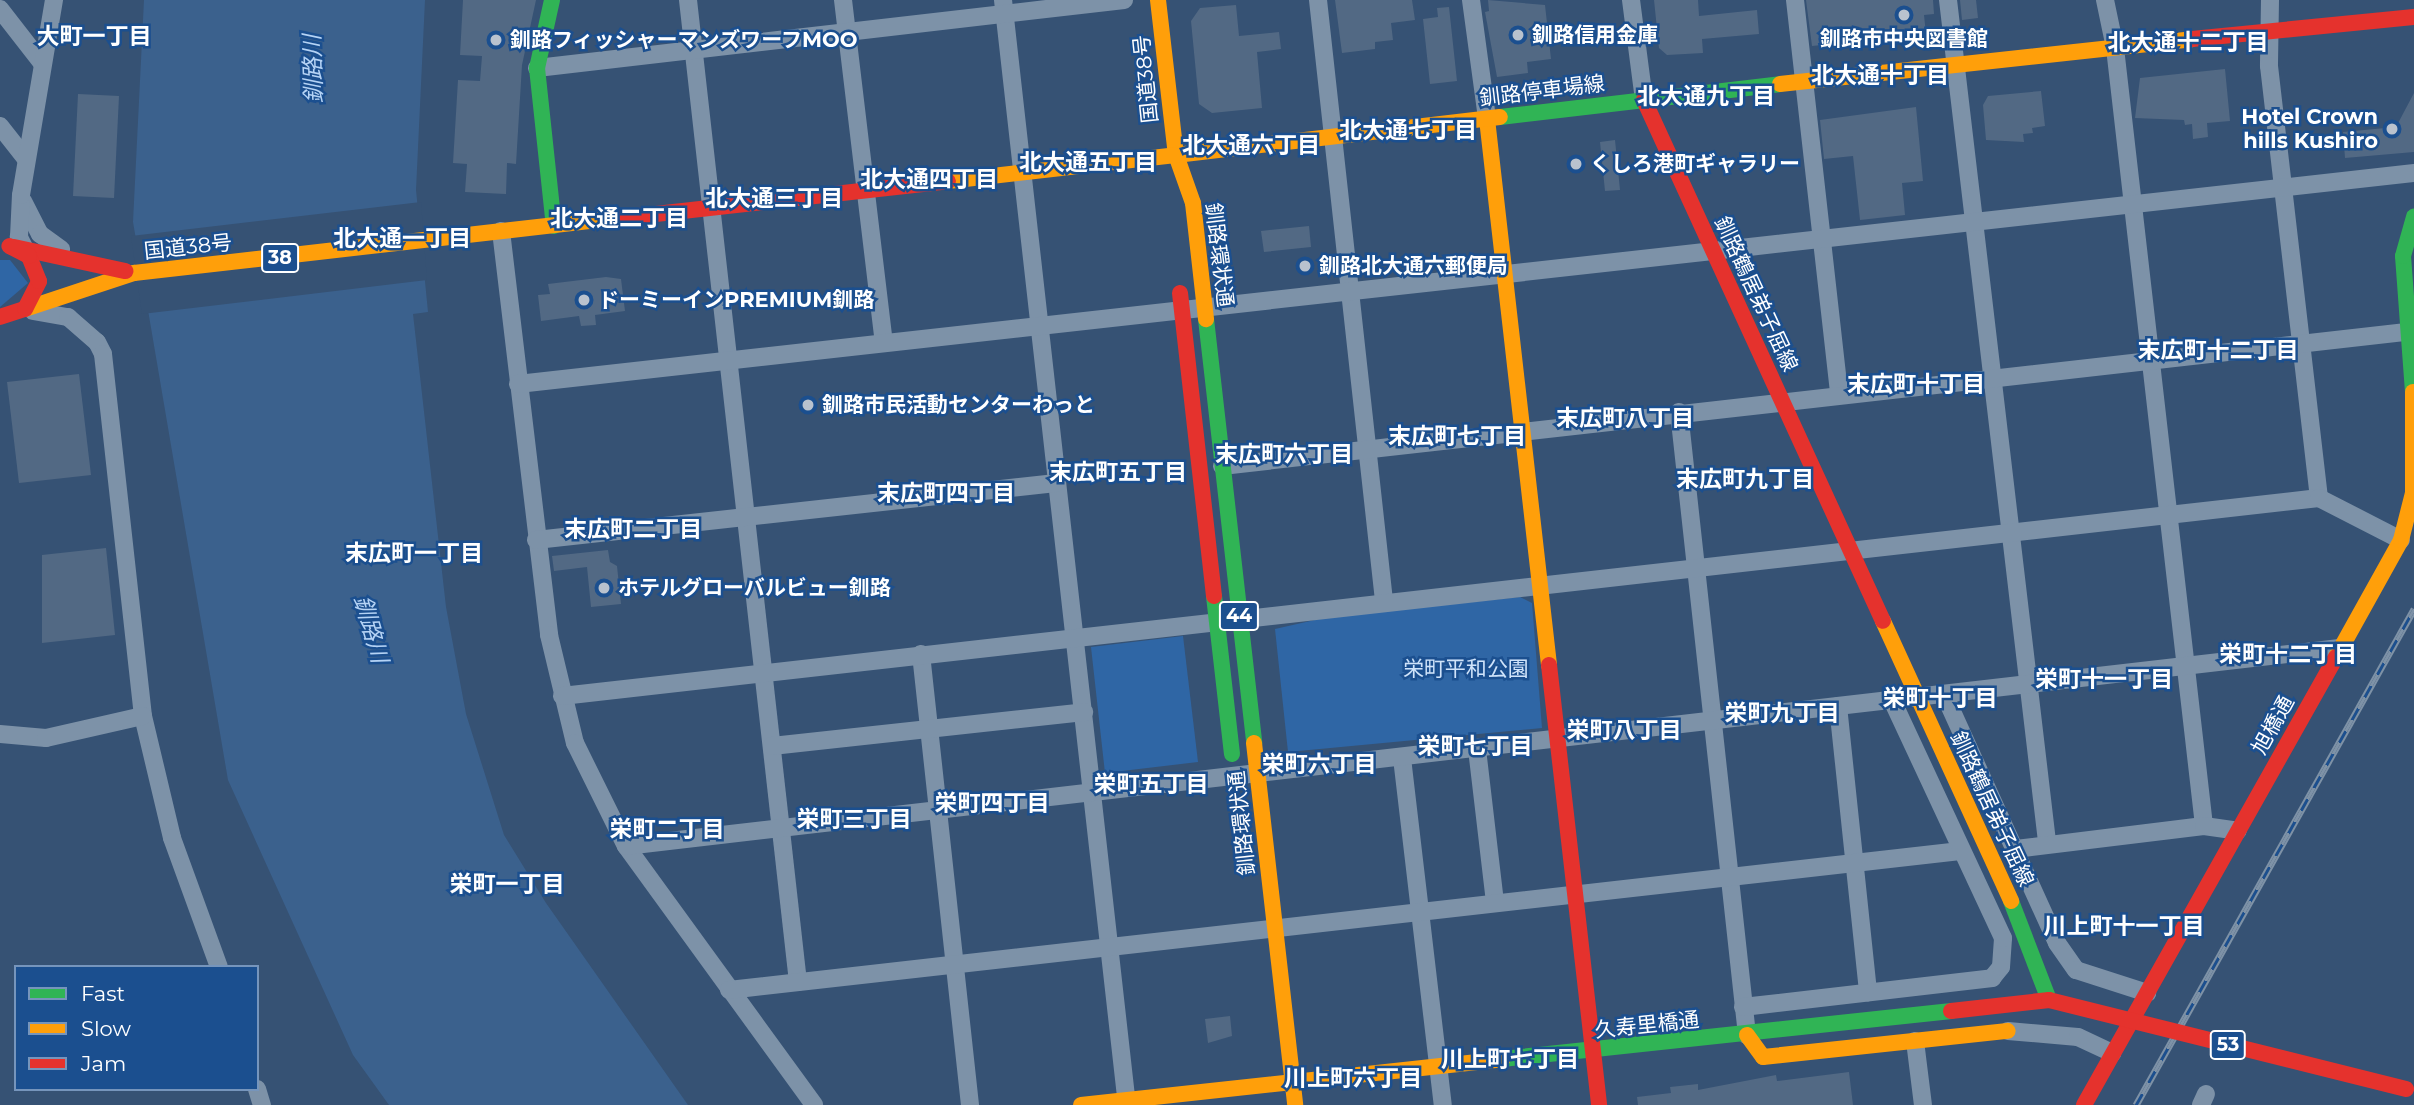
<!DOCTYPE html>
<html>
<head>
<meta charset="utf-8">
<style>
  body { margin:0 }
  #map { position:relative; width:2414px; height:1105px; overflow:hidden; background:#365274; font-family:Montserrat,"Noto Sans JP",sans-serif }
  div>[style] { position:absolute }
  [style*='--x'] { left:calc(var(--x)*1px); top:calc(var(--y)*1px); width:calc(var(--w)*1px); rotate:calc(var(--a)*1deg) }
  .green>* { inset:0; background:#2f66a5 }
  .water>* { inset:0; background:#3b618d }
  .pier>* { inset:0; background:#365274 }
  .building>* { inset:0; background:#526984 }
  .street>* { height:18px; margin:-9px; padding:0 9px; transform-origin:9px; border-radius:9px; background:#7d92a8 }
  .fast>* { height:16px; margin:-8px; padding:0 8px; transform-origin:8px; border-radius:8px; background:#30b455 }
  .slow>* { height:16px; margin:-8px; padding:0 8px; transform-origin:8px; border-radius:8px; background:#ff9f0a }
  .jam>* { height:16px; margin:-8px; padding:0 8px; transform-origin:8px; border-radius:8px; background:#e5322d }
  .rail>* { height:7px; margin-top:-3.5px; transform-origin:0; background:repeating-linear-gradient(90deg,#1b4f8f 0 13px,#7e92a7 0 26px); box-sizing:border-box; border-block:2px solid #7e92a7 }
  .jam-bridge>* { height:16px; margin:-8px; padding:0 8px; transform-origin:8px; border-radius:8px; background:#e5322d }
  .dots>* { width:19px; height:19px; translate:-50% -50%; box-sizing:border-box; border:4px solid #1b4f8f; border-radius:50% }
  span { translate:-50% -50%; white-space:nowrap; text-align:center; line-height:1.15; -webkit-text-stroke:5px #1b4f8f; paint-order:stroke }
  .shield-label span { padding:2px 5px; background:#1b4f8f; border:2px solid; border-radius:5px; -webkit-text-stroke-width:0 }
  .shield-label { font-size:19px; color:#fff; font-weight:700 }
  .poi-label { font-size:21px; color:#fff; font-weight:700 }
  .left { translate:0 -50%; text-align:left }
  .right { translate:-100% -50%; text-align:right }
  .street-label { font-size:21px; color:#fff }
  .park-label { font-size:21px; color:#cfe3fa }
  .neighbourhood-label { font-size:23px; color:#fff; font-weight:700 }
  .water-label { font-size:23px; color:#b5d3f5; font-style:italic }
  .legend { position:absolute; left:14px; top:965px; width:245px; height:126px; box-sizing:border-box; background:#1b4f8f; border:2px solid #7695bc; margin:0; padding:9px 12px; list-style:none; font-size:21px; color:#fff }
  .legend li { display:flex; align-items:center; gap:14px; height:35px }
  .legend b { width:35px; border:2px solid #7695bc }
</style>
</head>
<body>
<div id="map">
  <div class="green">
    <i style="clip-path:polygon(0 260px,10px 260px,28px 283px,0 307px)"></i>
    <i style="clip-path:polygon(1520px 597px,1532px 603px,1542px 728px,1288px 752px,1275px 629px,1328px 617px)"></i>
    <i style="clip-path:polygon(1183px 636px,1198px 762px,1105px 773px,1091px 647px)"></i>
  </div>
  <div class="water">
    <i style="clip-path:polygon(144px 0,425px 0,416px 190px,428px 312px,413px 314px,446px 607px,466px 714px,504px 835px,546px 903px,688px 1105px,389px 1105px,353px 1055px,228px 780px,133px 222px)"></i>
  </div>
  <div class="pier">
    <i style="clip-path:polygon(421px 202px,427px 280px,142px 314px,131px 236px)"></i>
  </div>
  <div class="building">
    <i style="clip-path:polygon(463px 0,536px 0,522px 65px,516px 164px,507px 163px,506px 194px,465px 192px,467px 164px,453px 163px,458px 80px,480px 81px,482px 56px,460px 55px)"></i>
    <i style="clip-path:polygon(1335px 0,1412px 0,1415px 20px,1391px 23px,1393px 40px,1375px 42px,1375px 49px,1342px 53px)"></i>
    <i style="clip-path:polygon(1488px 0,1545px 5px,1551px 59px,1527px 62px,1528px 73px,1497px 77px,1485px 12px,1489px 11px)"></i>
    <i style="clip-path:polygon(1654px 0,1698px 0,1699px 16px,1757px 10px,1759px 34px,1702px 39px,1703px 53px,1667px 55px,1659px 48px)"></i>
    <i style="clip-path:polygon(1806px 0,1933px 0,1934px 14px,1924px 15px,1926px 34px,1812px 46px)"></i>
    <i style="clip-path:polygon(1960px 0,1976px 0,1978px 18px,1962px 20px)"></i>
    <i style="clip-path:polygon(1236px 5px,1239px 36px,1279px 32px,1281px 49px,1257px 52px,1262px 108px,1212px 113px,1199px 104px,1191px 21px,1200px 8px)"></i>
    <i style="clip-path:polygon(1449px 7px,1457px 81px,1430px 84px,1423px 19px,1438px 17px,1437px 8px)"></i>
    <i style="clip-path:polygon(2225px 69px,2230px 121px,2207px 123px,2208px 137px,2193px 139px,2192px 124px,2185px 125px,2184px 120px,2135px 118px,2140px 78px)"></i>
    <i style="clip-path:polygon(2041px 91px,2045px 126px,2032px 128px,2033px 133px,2023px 134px,2024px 142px,1986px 140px,1983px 105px,1988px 96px)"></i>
    <i style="clip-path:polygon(2414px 93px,2414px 152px,2345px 158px,2343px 132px,2396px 127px)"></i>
    <i style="clip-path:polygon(78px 94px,119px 96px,114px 198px,73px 196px)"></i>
    <i style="clip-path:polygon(1916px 107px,1923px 181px,1902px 183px,1905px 215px,1860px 220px,1853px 156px,1824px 159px,1820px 120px)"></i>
    <i style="clip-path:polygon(1615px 140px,1620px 190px,1605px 191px,1600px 142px)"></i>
    <i style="clip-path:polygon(1309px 226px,1311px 247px,1264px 252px,1261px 231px)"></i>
    <i style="clip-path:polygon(606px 277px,621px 279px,625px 311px,595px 315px,596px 325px,581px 326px,579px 316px,541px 321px,538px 295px,550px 294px,548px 284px)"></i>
    <i style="clip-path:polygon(79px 374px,91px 475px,19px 483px,7px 382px)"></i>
    <i style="clip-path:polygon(106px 548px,115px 635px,42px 643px,42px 555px)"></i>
    <i style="clip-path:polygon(608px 550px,610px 562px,617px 566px,621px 604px,591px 607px,587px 567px,554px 571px,552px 556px)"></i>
    <i style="clip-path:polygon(1230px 1016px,1232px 1036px,1208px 1043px,1205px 1019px)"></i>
    <i style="clip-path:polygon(1849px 1072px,1853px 1105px,1638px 1105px,1637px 1097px,1671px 1093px,1670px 1087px,1698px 1084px,1698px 1090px,1776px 1075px,1777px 1081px)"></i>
  </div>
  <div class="street">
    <i style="--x:688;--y:0;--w:988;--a:83.61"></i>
    <i style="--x:843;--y:0;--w:345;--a:83.2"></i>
    <i style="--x:1003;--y:0;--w:1112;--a:83.6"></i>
    <i style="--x:1318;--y:0;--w:605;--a:83.73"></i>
    <i style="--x:1471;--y:0;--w:120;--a:82.3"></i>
    <i style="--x:1631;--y:0;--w:101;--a:82.6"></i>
    <i style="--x:1795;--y:0;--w:394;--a:83.6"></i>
    <i style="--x:1948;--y:0;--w:847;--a:83.29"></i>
    <i style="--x:2105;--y:0;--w:49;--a:78.2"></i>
    <i style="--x:2115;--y:48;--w:783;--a:83.47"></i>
    <i style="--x:2270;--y:0;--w:66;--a:90.9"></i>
    <i style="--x:2269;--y:66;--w:435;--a:83.4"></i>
    <i style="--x:0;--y:9;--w:68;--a:52.1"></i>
    <i style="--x:537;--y:68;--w:591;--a:-6.61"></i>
    <i style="--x:0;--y:126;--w:42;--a:51.8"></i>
    <i style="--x:23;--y:201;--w:37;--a:63"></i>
    <i style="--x:40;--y:234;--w:26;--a:36"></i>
    <i style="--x:501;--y:231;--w:407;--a:83.2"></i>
    <i style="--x:549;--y:635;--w:111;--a:76.5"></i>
    <i style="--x:575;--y:743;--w:115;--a:63.7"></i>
    <i style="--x:626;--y:846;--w:320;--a:54"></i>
    <i style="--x:26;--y:251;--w:16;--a:-117"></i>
    <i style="--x:19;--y:237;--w:42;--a:-87.3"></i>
    <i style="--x:21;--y:195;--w:198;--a:-80.4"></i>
    <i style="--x:33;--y:311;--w:36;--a:10"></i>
    <i style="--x:68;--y:317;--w:38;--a:41"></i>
    <i style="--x:97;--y:342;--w:13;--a:63"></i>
    <i style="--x:103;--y:354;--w:364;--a:83.7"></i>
    <i style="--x:143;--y:716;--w:125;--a:76.6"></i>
    <i style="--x:172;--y:838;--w:137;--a:70"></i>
    <i style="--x:518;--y:384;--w:1908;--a:-6.35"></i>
    <i style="--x:1679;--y:412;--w:627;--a:83.77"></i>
    <i style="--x:1222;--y:466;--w:1192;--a:-6.46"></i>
    <i style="--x:536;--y:540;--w:523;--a:-6.26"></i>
    <i style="--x:921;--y:654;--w:454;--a:83.8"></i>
    <i style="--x:562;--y:696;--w:1768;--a:-6.43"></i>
    <i style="--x:2319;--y:498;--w:92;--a:27.1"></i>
    <i style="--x:1945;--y:696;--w:271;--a:65.6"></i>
    <i style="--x:2057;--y:943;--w:33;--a:55"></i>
    <i style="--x:2076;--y:970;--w:75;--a:17.9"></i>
    <i style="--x:1838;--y:706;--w:288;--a:84"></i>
    <i style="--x:0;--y:734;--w:46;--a:5"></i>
    <i style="--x:46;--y:738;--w:99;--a:-12.8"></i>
    <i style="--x:772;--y:746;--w:314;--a:-6.2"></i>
    <i style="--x:1477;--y:749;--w:155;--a:83.3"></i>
    <i style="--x:1402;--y:758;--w:349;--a:83.3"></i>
    <i style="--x:626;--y:846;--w:1725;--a:-6.59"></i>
    <i style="--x:2016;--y:849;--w:189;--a:-7"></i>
    <i style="--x:2204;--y:826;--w:34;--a:8"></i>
    <i style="--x:729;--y:990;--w:1239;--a:-6.44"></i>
    <i style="--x:1743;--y:1007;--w:251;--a:-6.6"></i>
    <i style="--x:1992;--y:978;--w:14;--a:-51"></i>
    <i style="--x:2001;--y:967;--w:29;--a:-86"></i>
    <i style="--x:2003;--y:938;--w:263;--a:-115"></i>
    <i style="--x:2008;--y:1031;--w:70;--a:4.9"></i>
    <i style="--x:2078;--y:1037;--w:38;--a:25"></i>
    <i style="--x:1915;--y:1041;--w:64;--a:82.9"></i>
    <i style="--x:257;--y:1089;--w:17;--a:73"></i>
    <i style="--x:2201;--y:1105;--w:12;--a:-66"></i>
  </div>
  <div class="fast">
    <i style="--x:552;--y:0;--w:70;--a:102.4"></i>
    <i style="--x:537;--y:68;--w:159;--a:83.9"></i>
    <i style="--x:1500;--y:117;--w:282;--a:-6.7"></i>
    <i style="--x:1206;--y:319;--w:427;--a:83.5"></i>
    <i style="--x:2413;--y:392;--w:136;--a:-94.2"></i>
    <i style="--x:2403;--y:256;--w:41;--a:-74.2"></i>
    <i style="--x:1214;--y:596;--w:159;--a:83.5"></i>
    <i style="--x:2011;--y:901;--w:106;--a:69"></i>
    <i style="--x:1502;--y:1059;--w:452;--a:-6.1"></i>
  </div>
  <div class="slow">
    <i style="--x:1158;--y:0;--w:156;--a:83.4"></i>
    <i style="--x:1176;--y:155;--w:51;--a:70.5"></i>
    <i style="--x:1193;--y:203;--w:117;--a:83.6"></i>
    <i style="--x:1780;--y:84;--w:414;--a:-6.2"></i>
    <i style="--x:1487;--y:119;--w:550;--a:83.52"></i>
    <i style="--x:1176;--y:155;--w:326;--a:-6.7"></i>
    <i style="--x:948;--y:181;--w:229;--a:-6.5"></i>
    <i style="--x:25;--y:309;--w:115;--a:-18.3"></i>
    <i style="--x:134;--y:273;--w:480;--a:-6.5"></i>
    <i style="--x:1883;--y:621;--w:308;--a:65.4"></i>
    <i style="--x:2336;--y:657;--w:134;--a:-60.9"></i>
    <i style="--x:2401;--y:540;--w:49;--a:-75.7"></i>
    <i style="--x:2413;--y:493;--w:101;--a:-90"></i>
    <i style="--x:1254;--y:743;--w:364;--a:83.5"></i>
    <i style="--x:1747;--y:1035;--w:27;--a:54"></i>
    <i style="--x:1763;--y:1057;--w:246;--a:-6.1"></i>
    <i style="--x:1081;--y:1105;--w:424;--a:-6.2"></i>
  </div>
  <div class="jam">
    <i style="--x:2192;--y:39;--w:223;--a:-5.7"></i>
    <i style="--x:1644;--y:100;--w:573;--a:65.36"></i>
    <i style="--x:611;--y:219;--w:339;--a:-6.4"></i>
    <i style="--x:14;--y:247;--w:114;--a:12.2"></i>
    <i style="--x:1180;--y:293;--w:305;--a:83.6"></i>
    <i style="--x:0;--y:317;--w:26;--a:-18"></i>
    <i style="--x:25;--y:309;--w:31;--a:-63"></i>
    <i style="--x:39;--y:281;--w:27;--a:-112"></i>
    <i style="--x:29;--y:256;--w:22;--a:-153"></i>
    <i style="--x:1549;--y:665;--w:443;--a:83.5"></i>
    <i style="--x:1951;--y:1011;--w:99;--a:-6.4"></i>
    <i style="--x:2084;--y:1105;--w:514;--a:-60.64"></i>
  </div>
  <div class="rail">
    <i style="--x:2136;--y:1105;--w:569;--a:-60.73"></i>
  </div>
  <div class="jam-bridge">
    <i style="--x:2049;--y:1000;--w:368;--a:14"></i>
  </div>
  <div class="dots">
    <i style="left:1904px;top:15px;background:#b9c2ce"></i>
    <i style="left:1518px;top:35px;background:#b9c2ce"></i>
    <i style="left:496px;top:40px;background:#b9c2ce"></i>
    <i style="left:2392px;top:129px;background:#b9c2ce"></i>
    <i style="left:1576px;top:164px;background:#b9c2ce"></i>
    <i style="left:1305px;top:266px;background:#b9c2ce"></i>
    <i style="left:584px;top:300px;background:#b9c2ce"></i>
    <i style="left:808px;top:405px;background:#b9c2ce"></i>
    <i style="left:604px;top:588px;background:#b9c2ce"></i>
  </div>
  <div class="shield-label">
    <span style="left:280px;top:258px">38</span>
    <span style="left:1239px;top:616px">44</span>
    <span style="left:2228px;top:1045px">53</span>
  </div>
  <div class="poi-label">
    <span class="left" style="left:1532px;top:35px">釧路信用金庫</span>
    <span style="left:1904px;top:39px">釧路市中央図書館</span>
    <span class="left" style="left:510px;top:40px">釧路フィッシャーマンズワーフMOO</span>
    <span class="right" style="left:2378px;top:129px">Hotel Crown<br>hills Kushiro</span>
    <span class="left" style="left:1590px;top:164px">くしろ港町ギャラリー</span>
    <span class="left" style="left:1319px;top:266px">釧路北大通六郵便局</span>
    <span class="left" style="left:598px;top:300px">ドーミーインPREMIUM釧路</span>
    <span class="left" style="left:822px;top:405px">釧路市民活動センターわっと</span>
    <span class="left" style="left:618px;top:588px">ホテルグローバルビュー釧路</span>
  </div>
  <div class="street-label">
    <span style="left:1146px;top:79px;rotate:-96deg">国道38号</span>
    <span style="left:1542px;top:91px;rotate:-7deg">釧路停車場線</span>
    <span style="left:188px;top:247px;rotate:-6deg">国道38号</span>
    <span style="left:1219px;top:255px;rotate:83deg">釧路環状通</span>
    <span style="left:1756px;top:294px;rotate:65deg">釧路鶴居弟子屈線</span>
    <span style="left:2273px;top:725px;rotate:-61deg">旭橋通</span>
    <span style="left:1992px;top:809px;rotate:65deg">釧路鶴居弟子屈線</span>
    <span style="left:1242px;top:823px;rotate:-96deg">釧路環状通</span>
    <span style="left:1647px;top:1025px;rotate:-6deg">久寿里橋通</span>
  </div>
  <div class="park-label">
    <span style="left:1466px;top:669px">栄町平和公園</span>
  </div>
  <div class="neighbourhood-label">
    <span style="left:94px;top:36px">大町一丁目</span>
    <span style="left:2188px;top:42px">北大通十二丁目</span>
    <span style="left:1880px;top:75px">北大通十丁目</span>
    <span style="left:1706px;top:96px">北大通九丁目</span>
    <span style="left:1408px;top:130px">北大通七丁目</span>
    <span style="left:1251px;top:145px">北大通六丁目</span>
    <span style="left:1088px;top:162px">北大通五丁目</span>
    <span style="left:929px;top:179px">北大通四丁目</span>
    <span style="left:774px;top:198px">北大通三丁目</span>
    <span style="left:619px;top:218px">北大通二丁目</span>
    <span style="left:402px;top:238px">北大通一丁目</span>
    <span style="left:2218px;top:350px">末広町十二丁目</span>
    <span style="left:1916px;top:384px">末広町十丁目</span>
    <span style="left:1625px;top:418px">末広町八丁目</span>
    <span style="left:1457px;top:436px">末広町七丁目</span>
    <span style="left:1284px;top:454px">末広町六丁目</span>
    <span style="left:1118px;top:472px">末広町五丁目</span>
    <span style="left:1745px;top:479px">末広町九丁目</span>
    <span style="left:946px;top:493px">末広町四丁目</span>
    <span style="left:633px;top:529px">末広町二丁目</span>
    <span style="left:414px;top:553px">末広町一丁目</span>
    <span style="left:2288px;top:654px">栄町十二丁目</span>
    <span style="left:2104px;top:679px">栄町十一丁目</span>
    <span style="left:1940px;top:698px">栄町十丁目</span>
    <span style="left:1782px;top:713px">栄町九丁目</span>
    <span style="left:1624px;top:730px">栄町八丁目</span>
    <span style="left:1475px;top:746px">栄町七丁目</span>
    <span style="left:1319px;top:764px">栄町六丁目</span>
    <span style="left:1151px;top:784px">栄町五丁目</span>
    <span style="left:992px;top:803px">栄町四丁目</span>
    <span style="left:854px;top:819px">栄町三丁目</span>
    <span style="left:667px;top:829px">栄町二丁目</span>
    <span style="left:507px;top:884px">栄町一丁目</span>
    <span style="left:2124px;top:926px">川上町十一丁目</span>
    <span style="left:1510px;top:1059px">川上町七丁目</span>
    <span style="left:1353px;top:1078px">川上町六丁目</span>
  </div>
  <div class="water-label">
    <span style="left:313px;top:69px;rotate:-92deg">釧路川</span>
    <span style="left:371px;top:629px;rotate:74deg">釧路川</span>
  </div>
  <ul class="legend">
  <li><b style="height:9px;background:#30b455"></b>Fast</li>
  <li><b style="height:9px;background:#ff9f0a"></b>Slow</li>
  <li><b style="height:9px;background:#e5322d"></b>Jam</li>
  </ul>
</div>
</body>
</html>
